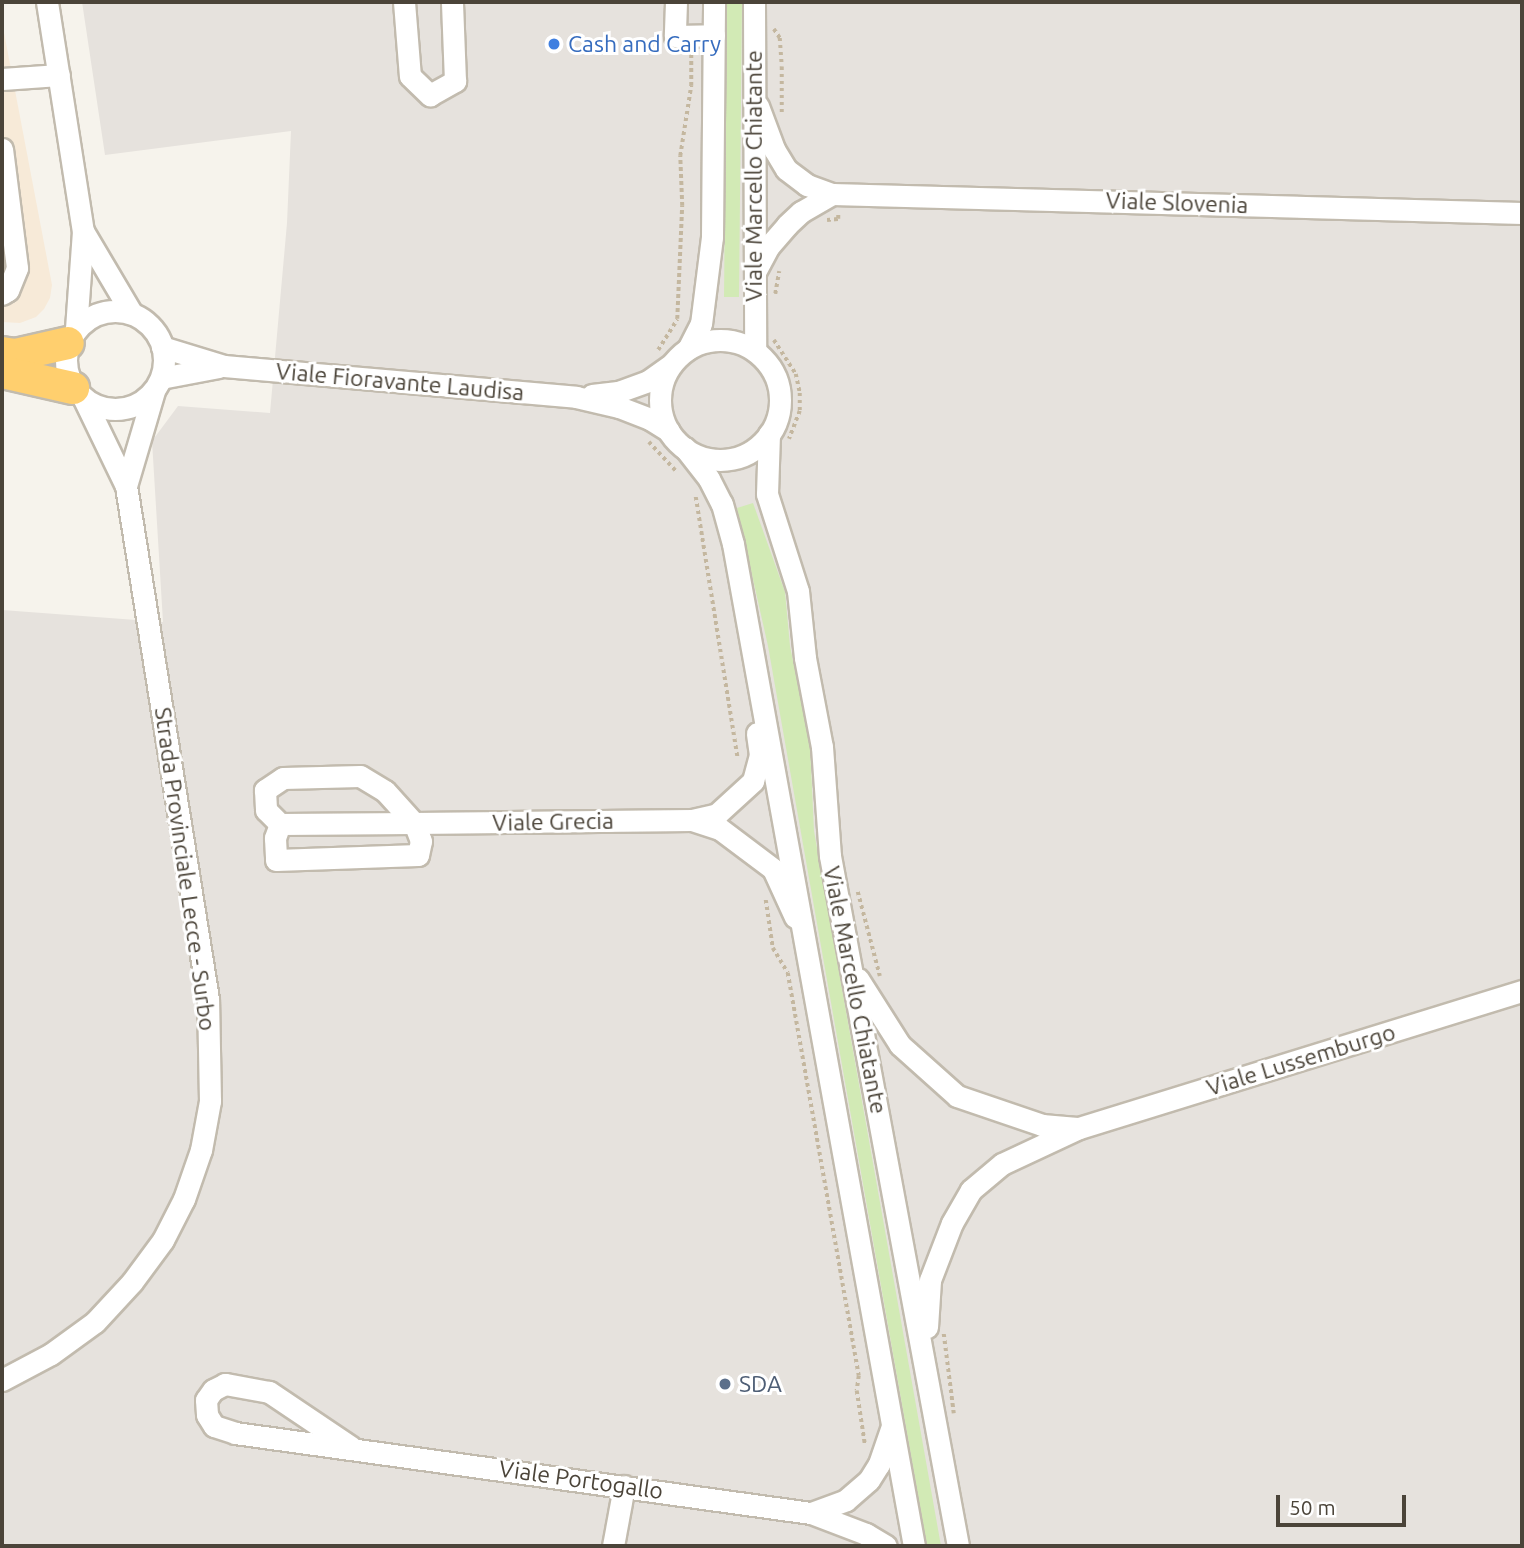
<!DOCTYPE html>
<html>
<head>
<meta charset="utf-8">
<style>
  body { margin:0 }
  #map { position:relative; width:1524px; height:1548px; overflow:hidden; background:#f6f3ec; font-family:Ubuntu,sans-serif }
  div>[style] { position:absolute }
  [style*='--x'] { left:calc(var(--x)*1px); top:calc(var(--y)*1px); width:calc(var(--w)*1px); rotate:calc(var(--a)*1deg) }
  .commercial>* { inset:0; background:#f7ead8 }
  .industrial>* { inset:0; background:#e6e2dd }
  .green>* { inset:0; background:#d2eab5 }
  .path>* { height:3.5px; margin-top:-1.75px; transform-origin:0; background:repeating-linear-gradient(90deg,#c4b79f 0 3.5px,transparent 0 7px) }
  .roads { filter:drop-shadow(2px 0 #c2bbae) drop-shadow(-2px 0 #c2bbae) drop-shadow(0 2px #c2bbae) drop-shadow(0 -2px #c2bbae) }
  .minor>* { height:21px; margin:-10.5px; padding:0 10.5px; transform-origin:10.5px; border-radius:10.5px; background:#fff }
  .minor>.ring { margin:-10.5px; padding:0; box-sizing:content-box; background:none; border:21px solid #fff; border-radius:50% }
  .highway>* { height:32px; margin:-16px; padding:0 16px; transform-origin:16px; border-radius:16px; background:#ffcf6e }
  .dots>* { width:19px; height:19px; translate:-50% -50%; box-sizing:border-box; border:4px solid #fff; border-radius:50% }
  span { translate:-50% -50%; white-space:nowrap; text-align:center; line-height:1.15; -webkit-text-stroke:6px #fff; paint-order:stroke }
  .shop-label { font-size:23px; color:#366cbe }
  .left { translate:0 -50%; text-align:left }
  .street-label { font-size:23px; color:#4b4439 }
  .service-label { font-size:23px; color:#4e5e75 }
  .frame { position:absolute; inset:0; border:4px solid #4b4439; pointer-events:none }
  .scale { position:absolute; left:1276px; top:1495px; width:130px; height:32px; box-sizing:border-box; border:4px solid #4b4439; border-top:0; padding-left:9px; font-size:21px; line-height:24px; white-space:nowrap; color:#4b4439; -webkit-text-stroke:5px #fff; paint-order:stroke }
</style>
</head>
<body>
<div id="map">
  <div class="commercial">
    <i style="clip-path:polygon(2px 22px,52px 285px,50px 298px,44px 309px,36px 317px,20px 323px,2px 322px)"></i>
  </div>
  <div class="industrial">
    <i style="clip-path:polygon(82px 2px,1522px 2px,1522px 1546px,2px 1546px,2px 610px,163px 622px,152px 441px,178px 406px,270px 413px,287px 223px,291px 131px,105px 155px)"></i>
  </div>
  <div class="green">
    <i style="clip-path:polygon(727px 2px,742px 2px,739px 297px,724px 297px)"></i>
    <i style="clip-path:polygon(753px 503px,785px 592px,790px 646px,810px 745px,814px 831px,941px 1546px,927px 1546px,768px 646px,737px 508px)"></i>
  </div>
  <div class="path">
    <i style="--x:774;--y:29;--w:11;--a:56"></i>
    <i style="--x:780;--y:38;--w:29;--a:86"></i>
    <i style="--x:782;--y:67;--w:47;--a:90"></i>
    <i style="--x:827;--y:220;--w:11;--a:-5"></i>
    <i style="--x:838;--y:219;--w:6;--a:-90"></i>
    <i style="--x:775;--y:294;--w:23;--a:-80"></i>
    <i style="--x:774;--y:340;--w:40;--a:57.1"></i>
    <i style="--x:796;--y:374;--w:19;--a:78"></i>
    <i style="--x:800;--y:393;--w:18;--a:90"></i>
    <i style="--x:800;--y:411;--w:30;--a:111"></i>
    <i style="--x:658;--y:350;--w:36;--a:-58"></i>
    <i style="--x:677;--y:319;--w:113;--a:-87.5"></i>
    <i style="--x:682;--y:206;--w:50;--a:-92.3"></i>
    <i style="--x:680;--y:156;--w:71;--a:-81.1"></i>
    <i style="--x:691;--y:86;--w:33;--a:-90"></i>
    <i style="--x:649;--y:442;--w:41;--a:47"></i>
    <i style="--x:696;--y:497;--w:265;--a:80.9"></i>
    <i style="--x:858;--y:892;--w:87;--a:75.3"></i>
    <i style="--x:766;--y:900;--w:49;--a:81.7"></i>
    <i style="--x:773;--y:948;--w:29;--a:59"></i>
    <i style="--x:788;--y:973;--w:409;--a:80"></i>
    <i style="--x:859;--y:1376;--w:15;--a:98"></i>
    <i style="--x:857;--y:1391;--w:54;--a:81.4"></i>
    <i style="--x:944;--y:1334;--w:80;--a:82.8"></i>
  </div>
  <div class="roads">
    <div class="minor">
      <i style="--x:47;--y:2;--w:232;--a:81.1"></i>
      <i style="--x:83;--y:231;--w:98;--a:94.1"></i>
      <i style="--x:404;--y:2;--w:74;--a:85.4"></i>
      <i style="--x:410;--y:76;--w:28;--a:44"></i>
      <i style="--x:430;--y:95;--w:29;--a:-29"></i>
      <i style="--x:455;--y:81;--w:79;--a:-92.2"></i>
      <i style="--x:676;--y:2;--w:34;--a:92"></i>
      <i style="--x:675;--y:36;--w:39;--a:-1"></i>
      <i style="--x:754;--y:2;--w:349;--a:89.8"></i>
      <i style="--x:2;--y:79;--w:57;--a:-4"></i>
      <i style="--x:2;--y:149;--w:120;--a:82.8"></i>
      <i style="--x:17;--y:268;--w:24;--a:112"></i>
      <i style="--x:8;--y:290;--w:7;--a:146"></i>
      <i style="--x:832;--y:194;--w:690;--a:1.58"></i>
      <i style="--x:83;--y:231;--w:96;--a:59.4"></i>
      <i style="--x:755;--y:272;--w:30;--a:-62"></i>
      <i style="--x:769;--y:246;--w:28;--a:-49"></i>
      <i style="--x:787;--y:225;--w:19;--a:-43"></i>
      <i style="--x:801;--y:212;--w:36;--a:-30"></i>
      <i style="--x:832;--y:194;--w:27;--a:-160"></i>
      <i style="--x:807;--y:185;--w:26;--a:-143"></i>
      <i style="--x:786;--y:169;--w:23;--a:-121"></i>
      <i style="--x:774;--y:149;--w:46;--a:-110.4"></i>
      <i class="ring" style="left:66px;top:311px;width:77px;height:77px"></i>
      <i class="ring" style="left:660px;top:340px;width:99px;height:99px"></i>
      <i style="--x:162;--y:347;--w:65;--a:17"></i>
      <i style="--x:224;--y:366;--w:353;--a:5"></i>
      <i style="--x:576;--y:397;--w:44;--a:13.1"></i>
      <i style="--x:619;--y:407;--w:33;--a:21"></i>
      <i style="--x:650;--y:419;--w:22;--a:32"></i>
      <i style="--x:688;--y:349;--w:28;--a:-63"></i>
      <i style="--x:701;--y:324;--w:88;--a:-82.8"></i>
      <i style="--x:712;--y:237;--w:235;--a:-89.5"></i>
      <i style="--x:161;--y:378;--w:59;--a:-10.7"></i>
      <i style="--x:592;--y:395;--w:26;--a:-7"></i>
      <i style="--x:618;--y:392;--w:32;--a:-20"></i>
      <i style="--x:648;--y:381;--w:28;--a:-35"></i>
      <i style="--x:769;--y:434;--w:60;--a:91.9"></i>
      <i style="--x:767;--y:494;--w:102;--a:72.3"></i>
      <i style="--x:798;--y:591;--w:67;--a:84"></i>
      <i style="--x:805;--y:658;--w:91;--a:79.2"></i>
      <i style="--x:822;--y:747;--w:109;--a:85.8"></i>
      <i style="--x:830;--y:856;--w:702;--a:79.49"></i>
      <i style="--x:685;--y:448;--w:39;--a:52"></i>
      <i style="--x:709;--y:479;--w:28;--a:63"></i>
      <i style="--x:722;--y:504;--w:41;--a:74.6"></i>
      <i style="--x:733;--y:544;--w:1018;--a:79.76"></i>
      <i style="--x:126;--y:486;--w:99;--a:-73.6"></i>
      <i style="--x:692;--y:820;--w:29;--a:18"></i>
      <i style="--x:720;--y:829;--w:66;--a:37"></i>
      <i style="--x:773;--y:869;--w:53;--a:65.4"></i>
      <i style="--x:280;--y:824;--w:15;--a:110"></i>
      <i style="--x:275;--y:838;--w:22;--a:87"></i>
      <i style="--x:276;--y:860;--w:142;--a:-2"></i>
      <i style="--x:418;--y:855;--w:14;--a:-78"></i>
      <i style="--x:421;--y:841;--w:19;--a:-111"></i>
      <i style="--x:414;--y:823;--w:43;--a:-132.2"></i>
      <i style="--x:385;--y:791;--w:29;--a:-149"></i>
      <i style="--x:360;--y:776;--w:77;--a:178.5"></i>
      <i style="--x:283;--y:778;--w:22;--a:146"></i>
      <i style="--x:265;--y:790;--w:20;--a:87"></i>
      <i style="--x:266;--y:810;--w:20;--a:45"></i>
      <i style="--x:280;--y:824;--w:134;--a:-0.4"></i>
      <i style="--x:414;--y:823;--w:278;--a:-0.6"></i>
      <i style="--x:692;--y:820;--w:26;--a:-13"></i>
      <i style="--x:717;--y:814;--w:49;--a:-42.5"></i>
      <i style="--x:753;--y:781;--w:27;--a:-75"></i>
      <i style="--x:760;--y:755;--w:22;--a:-98"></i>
      <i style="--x:858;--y:979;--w:78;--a:57.5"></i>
      <i style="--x:900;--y:1045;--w:76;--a:41.8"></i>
      <i style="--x:957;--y:1096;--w:90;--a:18.8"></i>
      <i style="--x:1042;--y:1125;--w:35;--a:5"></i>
      <i style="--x:927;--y:1327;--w:47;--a:-86.3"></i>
      <i style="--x:930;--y:1280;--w:61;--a:-68.9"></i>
      <i style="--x:952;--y:1223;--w:38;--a:-60"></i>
      <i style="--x:971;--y:1190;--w:40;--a:-40"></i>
      <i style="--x:1002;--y:1164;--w:85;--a:-25.1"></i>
      <i style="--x:1079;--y:1128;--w:464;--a:-17.2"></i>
      <i style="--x:2;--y:1380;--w:55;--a:-28"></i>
      <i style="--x:51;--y:1354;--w:54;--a:-36"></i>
      <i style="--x:95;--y:1322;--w:54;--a:-47.2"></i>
      <i style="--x:132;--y:1282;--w:52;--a:-53.6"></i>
      <i style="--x:163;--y:1240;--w:46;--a:-62.9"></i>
      <i style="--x:184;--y:1199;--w:52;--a:-70.9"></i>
      <i style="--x:201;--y:1150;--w:50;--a:-79.6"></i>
      <i style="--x:210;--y:1101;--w:102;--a:-91.1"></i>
      <i style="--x:208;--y:999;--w:520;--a:-99.08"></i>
      <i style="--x:126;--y:486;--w:97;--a:-115.8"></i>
      <i style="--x:351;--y:1447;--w:99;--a:-146.1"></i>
      <i style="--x:269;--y:1392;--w:45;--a:-169.7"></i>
      <i style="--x:225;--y:1384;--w:13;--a:153"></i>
      <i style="--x:213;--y:1390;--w:12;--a:125"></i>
      <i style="--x:206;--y:1400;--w:15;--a:86"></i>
      <i style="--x:207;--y:1415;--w:13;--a:58"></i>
      <i style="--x:214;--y:1426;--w:22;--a:18"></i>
      <i style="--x:235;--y:1433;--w:582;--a:7.91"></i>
      <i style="--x:811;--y:1513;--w:59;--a:20.9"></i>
      <i style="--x:866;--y:1534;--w:23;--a:31"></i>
      <i style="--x:811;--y:1513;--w:37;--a:-20"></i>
      <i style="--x:846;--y:1500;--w:30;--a:-41"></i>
      <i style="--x:869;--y:1480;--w:19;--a:-58"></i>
      <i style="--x:879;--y:1464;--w:40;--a:-71.1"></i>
      <i style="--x:613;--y:1546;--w:61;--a:-79.6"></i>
    </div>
    <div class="highway">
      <i style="--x:2;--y:353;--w:13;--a:9"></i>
      <i style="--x:15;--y:355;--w:54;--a:-12.8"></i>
      <i style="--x:2;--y:372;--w:73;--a:12.7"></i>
    </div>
  </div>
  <div class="dots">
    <i style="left:554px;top:44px;background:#3f7fe0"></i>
    <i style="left:725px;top:1384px;background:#5c6f8a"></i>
  </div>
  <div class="shop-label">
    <span class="left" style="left:568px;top:44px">Cash and Carry</span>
  </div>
  <div class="street-label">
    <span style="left:754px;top:176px;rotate:-90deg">Viale Marcello Chiatante</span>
    <span style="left:1177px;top:203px;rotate:2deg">Viale Slovenia</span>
    <span style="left:400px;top:382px;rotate:5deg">Viale Fioravante Laudisa</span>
    <span style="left:553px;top:822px;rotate:-1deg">Viale Grecia</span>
    <span style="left:185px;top:869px;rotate:82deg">Strada Provinciale Lecce - Surbo</span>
    <span style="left:855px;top:990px;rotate:79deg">Viale Marcello Chiatante</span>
    <span style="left:1301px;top:1060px;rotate:-17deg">Viale Lussemburgo</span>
    <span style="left:581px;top:1480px;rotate:8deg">Viale Portogallo</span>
  </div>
  <div class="service-label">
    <span class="left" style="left:739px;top:1384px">SDA</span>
  </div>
  <div class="frame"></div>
  <div class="scale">50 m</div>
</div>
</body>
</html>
